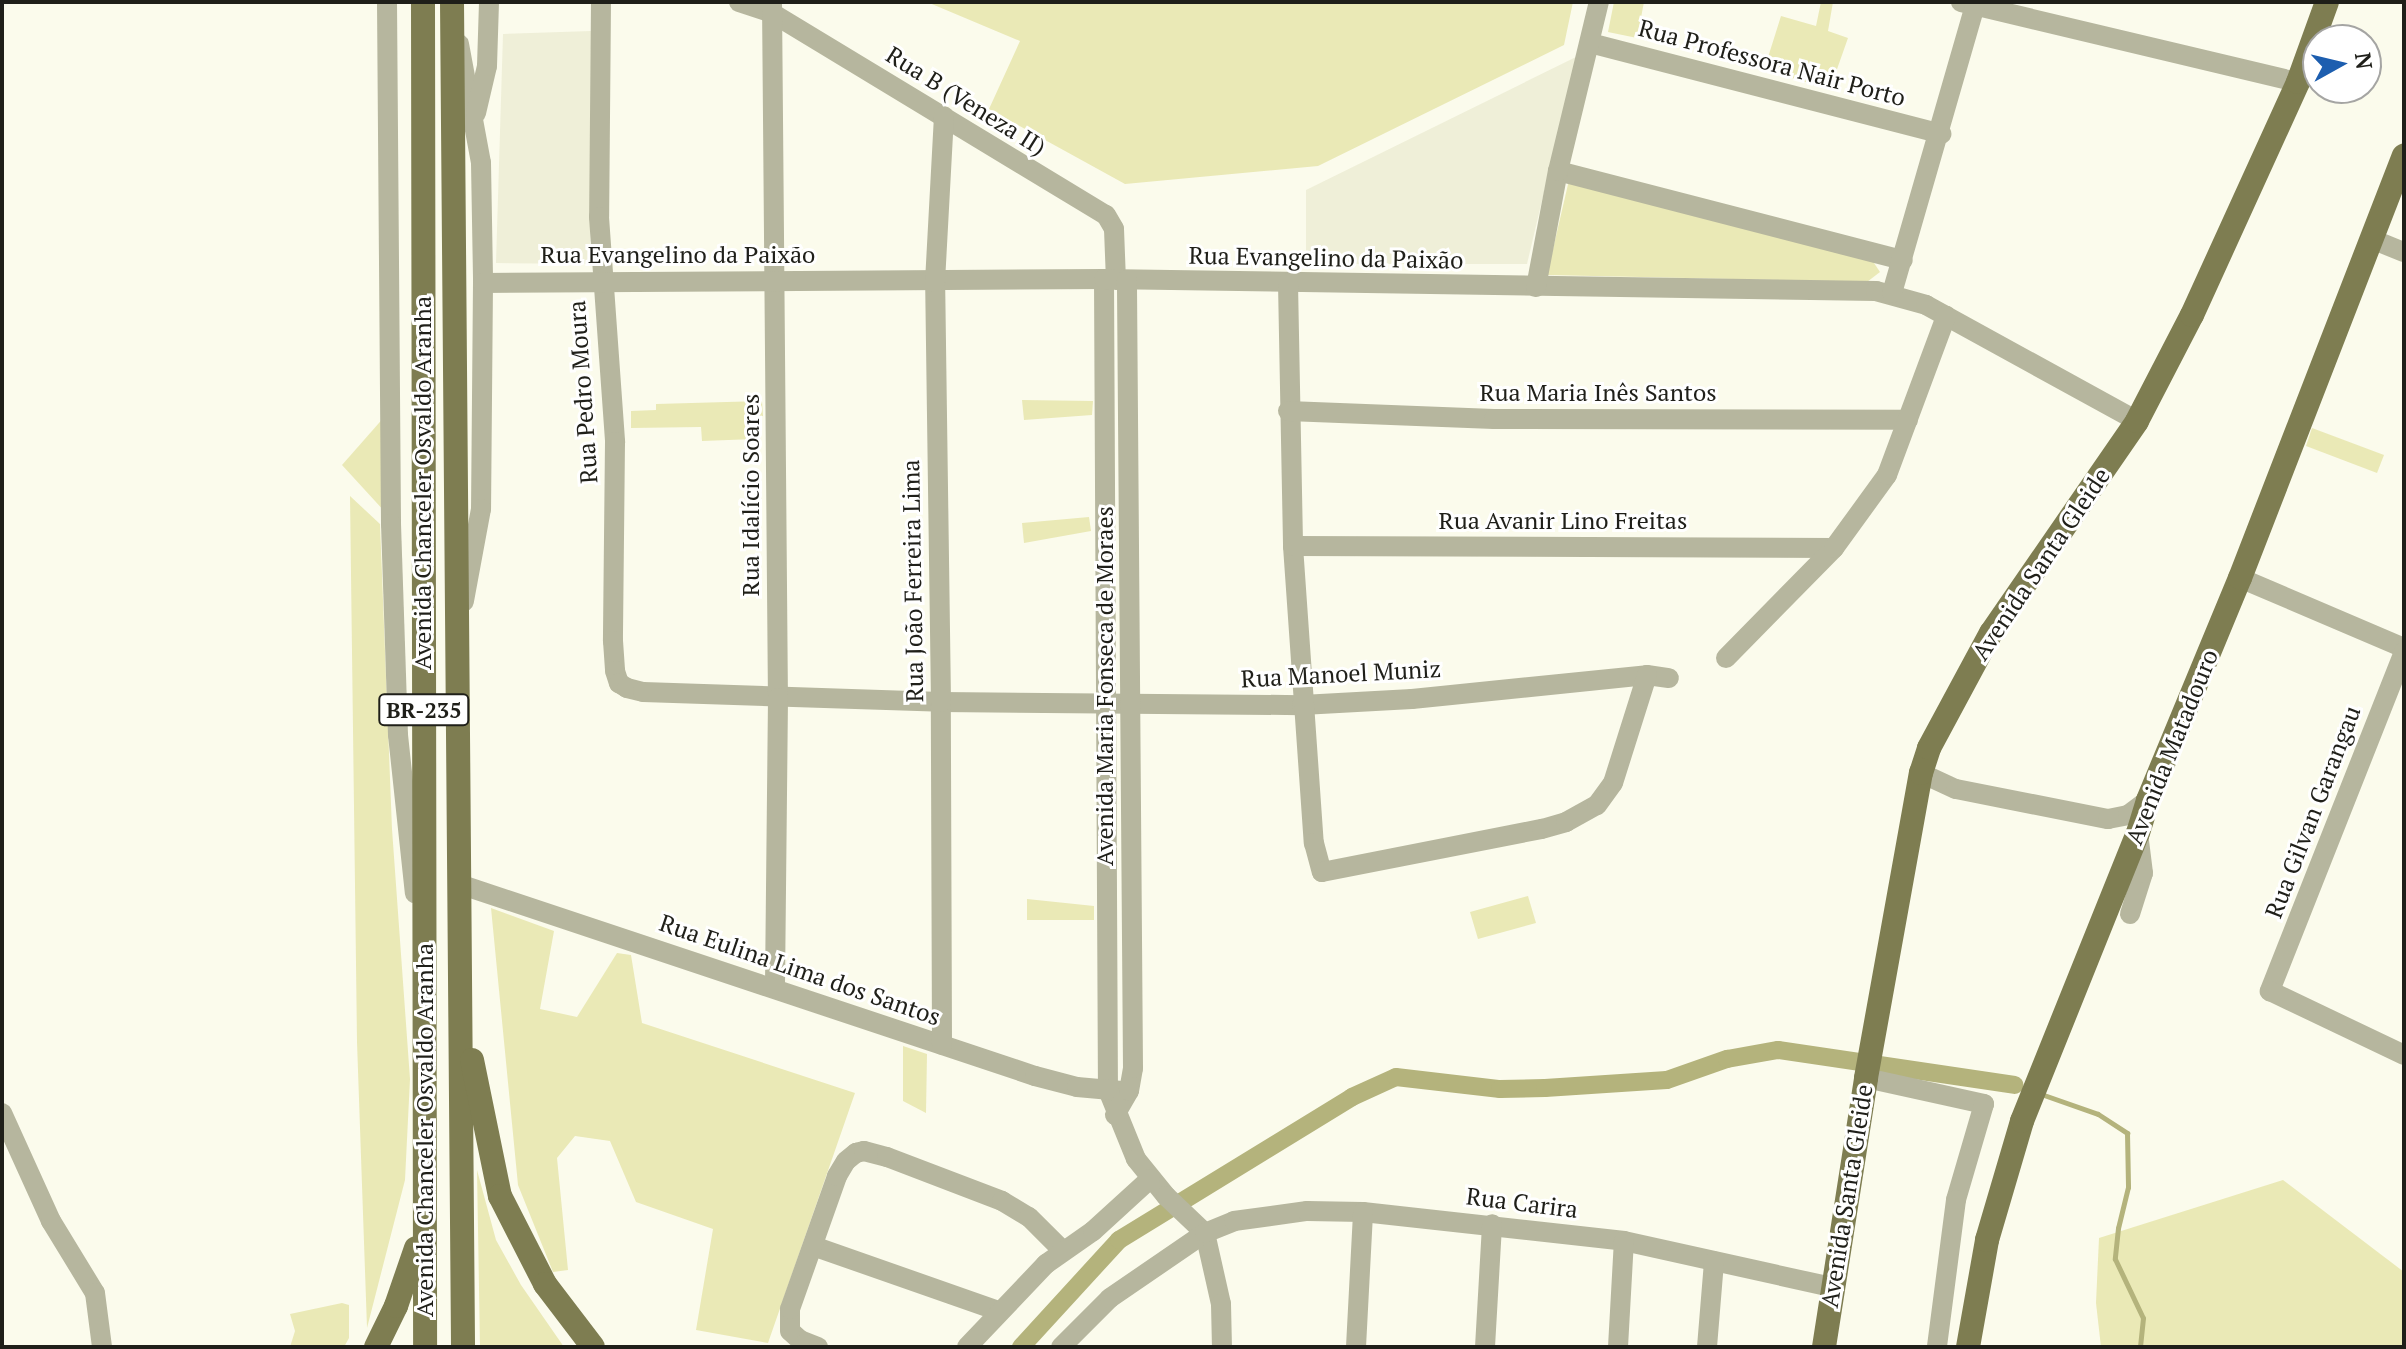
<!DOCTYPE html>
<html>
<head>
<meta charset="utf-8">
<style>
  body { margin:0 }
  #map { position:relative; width:2406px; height:1349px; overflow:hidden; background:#fbfbec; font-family:"PT Serif",serif }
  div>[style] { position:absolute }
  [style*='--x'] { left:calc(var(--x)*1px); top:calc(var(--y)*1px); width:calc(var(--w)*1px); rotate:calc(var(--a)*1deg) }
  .built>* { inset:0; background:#efefd8 }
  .green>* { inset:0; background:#eae9b6 }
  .stream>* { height:5px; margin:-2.5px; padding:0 2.5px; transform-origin:2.5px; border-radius:2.5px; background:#b4b37c }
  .canal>* { height:18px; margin:-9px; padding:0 9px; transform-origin:9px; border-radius:9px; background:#b4b37c }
  .minor>* { height:20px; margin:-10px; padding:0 10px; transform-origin:10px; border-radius:10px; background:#b6b69e }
  .major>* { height:24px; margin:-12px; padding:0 12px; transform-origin:12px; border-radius:12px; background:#7e7d51 }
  span { translate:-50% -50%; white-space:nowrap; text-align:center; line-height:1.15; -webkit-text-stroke:6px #fff; paint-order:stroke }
  .shield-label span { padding:2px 6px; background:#fff; border:2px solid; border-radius:6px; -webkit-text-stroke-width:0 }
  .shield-label { font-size:22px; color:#1f1f19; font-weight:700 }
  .street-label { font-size:24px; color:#1f1f19 }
  .frame { position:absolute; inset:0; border:4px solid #1f1f19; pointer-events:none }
  .north { position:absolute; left:2302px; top:24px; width:80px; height:80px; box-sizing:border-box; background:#fff; border:2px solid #a5a5a3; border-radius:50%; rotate:82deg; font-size:22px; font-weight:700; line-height:32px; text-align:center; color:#1f1f19 }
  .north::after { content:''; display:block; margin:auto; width:28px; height:36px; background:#1d5eaf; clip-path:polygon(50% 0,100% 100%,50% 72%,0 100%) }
</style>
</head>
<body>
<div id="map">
  <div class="built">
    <i style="clip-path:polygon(591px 31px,590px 264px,496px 263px,503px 34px)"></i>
    <i style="clip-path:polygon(1576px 57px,1527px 264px,1306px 264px,1306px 190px)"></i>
  </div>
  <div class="green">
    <i style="clip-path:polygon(927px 2px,1573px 2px,1564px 45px,1318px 166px,1125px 184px,989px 109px,1020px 41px)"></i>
    <i style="clip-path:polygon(1614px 2px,1644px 2px,1637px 38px,1608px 32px)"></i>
    <i style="clip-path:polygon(1821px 2px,1833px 2px,1828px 31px,1848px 38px,1830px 89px,1764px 70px,1781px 16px,1816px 26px)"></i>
    <i style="clip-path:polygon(1569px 180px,1870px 257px,1880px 272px,1867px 282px,1547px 275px)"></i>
    <i style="clip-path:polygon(1022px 400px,1093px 401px,1092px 415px,1024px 420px)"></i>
    <i style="clip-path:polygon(762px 401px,763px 416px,754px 417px,755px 439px,702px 441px,701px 427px,631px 428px,631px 411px,656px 410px,656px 404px)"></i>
    <i style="clip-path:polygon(386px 415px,386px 513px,342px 465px)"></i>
    <i style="clip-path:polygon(2312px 428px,2384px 455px,2377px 473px,2306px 446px)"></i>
    <i style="clip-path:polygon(350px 496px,380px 524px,392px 829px,410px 1079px,405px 1180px,367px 1328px,357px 1042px)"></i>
    <i style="clip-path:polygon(1089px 517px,1091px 531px,1024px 543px,1022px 523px)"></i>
    <i style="clip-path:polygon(1528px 896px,1536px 923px,1478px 939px,1470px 912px)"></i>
    <i style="clip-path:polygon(1027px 899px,1094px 906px,1094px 920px,1027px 920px)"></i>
    <i style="clip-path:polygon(491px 908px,554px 931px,540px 1009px,577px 1017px,617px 953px,631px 955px,642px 1023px,855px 1093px,768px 1343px,696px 1330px,713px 1229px,636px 1202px,610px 1141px,575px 1136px,557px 1158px,568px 1270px,553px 1272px,518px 1185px)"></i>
    <i style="clip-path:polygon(903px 1046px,927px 1054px,926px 1113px,903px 1101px)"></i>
    <i style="clip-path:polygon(477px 1170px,496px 1240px,521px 1285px,564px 1347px,480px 1347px)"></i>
    <i style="clip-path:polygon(2283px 1180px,2404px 1272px,2404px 1347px,2101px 1347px,2096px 1303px,2099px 1238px)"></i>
    <i style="clip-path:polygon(342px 1303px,349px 1305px,349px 1338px,344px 1347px,290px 1347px,295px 1331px,290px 1314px)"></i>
  </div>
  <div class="stream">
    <i style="--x:2014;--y:1085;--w:15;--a:20"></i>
    <i style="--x:2041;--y:1094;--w:60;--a:19.3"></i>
    <i style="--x:2098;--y:1114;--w:35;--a:33"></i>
    <i style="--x:2127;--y:1133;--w:54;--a:88.9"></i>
    <i style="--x:2128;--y:1187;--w:42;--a:103.7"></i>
    <i style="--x:2118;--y:1228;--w:31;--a:96"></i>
    <i style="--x:2115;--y:1259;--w:65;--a:64.6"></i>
    <i style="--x:2143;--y:1318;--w:29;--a:96"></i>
  </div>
  <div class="canal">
    <i style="--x:1021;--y:1347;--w:145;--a:-47.5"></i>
    <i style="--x:1119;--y:1240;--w:273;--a:-31.5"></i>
    <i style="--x:1352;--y:1097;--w:48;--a:-24.4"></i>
    <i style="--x:1396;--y:1077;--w:105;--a:6.6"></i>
    <i style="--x:1500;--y:1089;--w:45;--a:-1.3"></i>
    <i style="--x:1545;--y:1088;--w:122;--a:-3.8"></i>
    <i style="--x:1667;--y:1080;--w:64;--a:-19.3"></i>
    <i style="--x:1727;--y:1059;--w:52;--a:-10"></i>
    <i style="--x:1778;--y:1050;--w:239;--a:8.4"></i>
  </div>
  <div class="minor">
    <i style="--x:387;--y:2;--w:522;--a:89.56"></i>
    <i style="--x:391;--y:524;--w:211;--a:88.1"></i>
    <i style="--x:398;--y:735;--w:159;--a:83.9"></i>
    <i style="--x:601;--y:2;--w:215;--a:90.5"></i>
    <i style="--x:599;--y:217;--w:226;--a:85.9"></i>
    <i style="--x:615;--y:442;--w:199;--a:90.6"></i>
    <i style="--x:613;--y:641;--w:30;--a:86"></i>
    <i style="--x:615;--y:671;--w:13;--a:72"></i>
    <i style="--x:619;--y:683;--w:9;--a:32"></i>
    <i style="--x:627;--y:688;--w:16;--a:14"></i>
    <i style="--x:643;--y:692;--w:298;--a:1.9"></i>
    <i style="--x:941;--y:702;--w:361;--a:0.5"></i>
    <i style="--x:1302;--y:705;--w:110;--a:-3.1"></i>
    <i style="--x:1412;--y:699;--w:236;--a:-5.8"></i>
    <i style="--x:1647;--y:675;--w:22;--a:8"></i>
    <i style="--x:739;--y:2;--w:35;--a:18"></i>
    <i style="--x:772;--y:13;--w:390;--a:31.2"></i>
    <i style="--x:1106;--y:215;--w:16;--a:60"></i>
    <i style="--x:1114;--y:229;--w:51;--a:87.8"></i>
    <i style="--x:772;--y:2;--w:696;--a:89.51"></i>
    <i style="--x:778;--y:698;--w:290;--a:90.6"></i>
    <i style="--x:1961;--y:2;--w:346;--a:13.4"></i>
    <i style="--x:1590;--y:43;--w:363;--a:14.5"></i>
    <i style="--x:459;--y:44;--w:121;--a:79.5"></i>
    <i style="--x:481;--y:163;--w:120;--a:89"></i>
    <i style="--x:483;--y:283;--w:226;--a:90.5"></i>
    <i style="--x:481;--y:509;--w:94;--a:100.5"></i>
    <i style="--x:476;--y:113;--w:48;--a:-76.8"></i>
    <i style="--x:487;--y:66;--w:64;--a:-88.2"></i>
    <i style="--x:1558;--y:171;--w:356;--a:14.5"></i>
    <i style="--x:2374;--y:240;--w:32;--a:22"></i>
    <i style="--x:1104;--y:279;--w:811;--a:89.72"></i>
    <i style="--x:1108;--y:1090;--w:74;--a:67.9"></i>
    <i style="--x:1136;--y:1159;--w:48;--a:51"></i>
    <i style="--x:1166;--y:1196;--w:54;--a:43.5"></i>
    <i style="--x:483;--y:283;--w:621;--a:-0.37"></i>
    <i style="--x:1104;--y:279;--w:772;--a:0.89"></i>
    <i style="--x:1876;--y:291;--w:52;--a:15.6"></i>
    <i style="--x:1926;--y:305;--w:241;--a:28.8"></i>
    <i style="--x:1288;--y:283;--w:263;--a:88.9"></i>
    <i style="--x:1293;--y:546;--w:298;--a:86"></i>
    <i style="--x:1314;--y:843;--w:30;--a:75"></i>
    <i style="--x:1322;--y:872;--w:224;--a:-11.1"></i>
    <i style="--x:1542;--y:829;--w:25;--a:-16"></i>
    <i style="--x:1566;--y:822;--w:35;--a:-29"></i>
    <i style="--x:1597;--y:805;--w:27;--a:-54"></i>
    <i style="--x:1613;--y:783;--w:113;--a:-72.5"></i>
    <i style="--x:1536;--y:287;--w:118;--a:-79.3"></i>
    <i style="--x:1558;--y:171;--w:174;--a:-76.4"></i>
    <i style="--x:1892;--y:293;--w:299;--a:-73.9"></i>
    <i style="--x:1288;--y:411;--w:206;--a:2.2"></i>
    <i style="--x:1494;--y:419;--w:414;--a:0.1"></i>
    <i style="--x:1293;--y:546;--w:541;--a:0.21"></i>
    <i style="--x:2240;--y:578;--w:178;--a:23.1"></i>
    <i style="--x:2404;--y:652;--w:365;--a:111.6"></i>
    <i style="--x:2270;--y:991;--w:148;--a:25.5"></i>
    <i style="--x:1726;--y:658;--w:154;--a:-45.5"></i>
    <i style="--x:1834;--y:548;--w:90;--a:-54"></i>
    <i style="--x:1887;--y:475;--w:170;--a:-69.6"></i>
    <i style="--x:1921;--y:773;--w:38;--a:25"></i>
    <i style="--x:1956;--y:789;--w:155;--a:11.2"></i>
    <i style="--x:2108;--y:819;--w:20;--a:-11"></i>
    <i style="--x:2128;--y:815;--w:25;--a:-37"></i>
    <i style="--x:459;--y:884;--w:607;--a:18.43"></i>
    <i style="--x:1035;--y:1076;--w:43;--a:14.7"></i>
    <i style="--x:1077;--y:1087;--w:45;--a:5.1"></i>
    <i style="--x:2130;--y:914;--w:43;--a:-72.4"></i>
    <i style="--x:2143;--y:873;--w:40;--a:-97.1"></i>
    <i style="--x:942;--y:1045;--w:343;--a:-90.2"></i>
    <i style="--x:941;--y:702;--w:420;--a:-90.8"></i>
    <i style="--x:935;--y:282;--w:166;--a:-86.9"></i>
    <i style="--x:1866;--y:1078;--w:121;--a:12.4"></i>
    <i style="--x:1984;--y:1104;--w:100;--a:106.3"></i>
    <i style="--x:1956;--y:1200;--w:148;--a:97.4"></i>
    <i style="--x:2;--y:1113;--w:119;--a:65.6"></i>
    <i style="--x:51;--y:1221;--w:84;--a:58.6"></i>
    <i style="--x:95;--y:1293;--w:54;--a:82.6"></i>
    <i style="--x:1115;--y:1115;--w:28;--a:-60"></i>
    <i style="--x:1129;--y:1091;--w:23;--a:-80"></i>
    <i style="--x:1133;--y:1068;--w:788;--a:-90.44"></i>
    <i style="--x:1205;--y:1233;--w:73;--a:77.3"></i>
    <i style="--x:1221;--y:1304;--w:43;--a:88.7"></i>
    <i style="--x:813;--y:1246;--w:197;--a:19.3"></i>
    <i style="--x:818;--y:1347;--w:19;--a:-159"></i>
    <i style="--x:800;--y:1340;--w:13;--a:-138"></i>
    <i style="--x:790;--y:1331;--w:22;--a:-90"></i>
    <i style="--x:790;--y:1309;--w:141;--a:-70.5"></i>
    <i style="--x:837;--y:1176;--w:17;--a:-59"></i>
    <i style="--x:846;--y:1161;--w:13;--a:-39"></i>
    <i style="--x:856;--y:1153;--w:8;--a:-14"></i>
    <i style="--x:864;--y:1151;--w:24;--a:15"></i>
    <i style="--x:887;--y:1157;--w:123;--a:20.9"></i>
    <i style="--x:1002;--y:1201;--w:31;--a:31"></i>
    <i style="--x:1029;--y:1217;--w:48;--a:45"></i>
    <i style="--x:967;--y:1347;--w:115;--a:-46.4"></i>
    <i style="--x:1046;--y:1264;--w:57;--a:-35.1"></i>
    <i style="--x:1093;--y:1231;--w:77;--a:-42.4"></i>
    <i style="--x:1061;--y:1347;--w:69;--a:-45"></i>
    <i style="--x:1110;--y:1298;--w:115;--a:-34.4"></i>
    <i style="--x:1205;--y:1233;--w:31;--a:-22"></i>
    <i style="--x:1234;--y:1221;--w:74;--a:-7.8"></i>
    <i style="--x:1307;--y:1211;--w:56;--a:1"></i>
    <i style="--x:1363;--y:1212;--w:263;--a:6.3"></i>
    <i style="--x:1624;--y:1241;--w:212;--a:12.5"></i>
    <i style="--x:1356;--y:1347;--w:135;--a:-87"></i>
    <i style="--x:1485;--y:1347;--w:123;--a:-86.7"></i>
    <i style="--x:1618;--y:1347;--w:106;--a:-86.8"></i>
    <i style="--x:1707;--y:1347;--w:86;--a:-85.3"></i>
  </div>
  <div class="major">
    <i style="--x:423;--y:2;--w:1345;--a:89.91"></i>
    <i style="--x:452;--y:2;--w:1345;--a:89.53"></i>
    <i style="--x:472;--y:1060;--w:139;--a:78.4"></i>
    <i style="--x:500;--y:1196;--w:99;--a:62.9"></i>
    <i style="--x:545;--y:1284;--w:79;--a:52.7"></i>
    <i style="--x:376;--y:1347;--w:46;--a:-64"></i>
    <i style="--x:396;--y:1306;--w:61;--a:-71"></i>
    <i style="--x:1824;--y:1347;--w:272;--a:-81.1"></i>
    <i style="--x:1866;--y:1078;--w:310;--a:-79.8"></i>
    <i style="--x:1921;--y:773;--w:26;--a:-72"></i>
    <i style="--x:1929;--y:748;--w:131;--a:-61.7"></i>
    <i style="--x:1991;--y:633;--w:257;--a:-55.4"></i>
    <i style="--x:2137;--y:421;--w:119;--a:-62.6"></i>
    <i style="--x:2192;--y:315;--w:256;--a:-65.5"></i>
    <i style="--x:2298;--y:82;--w:85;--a:-70.1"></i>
    <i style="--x:1968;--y:1347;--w:109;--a:-79.9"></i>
    <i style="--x:1987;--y:1240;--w:124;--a:-73.6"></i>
    <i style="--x:2022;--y:1121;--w:310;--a:-68.1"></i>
    <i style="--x:2138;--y:833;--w:34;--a:-73"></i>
    <i style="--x:2148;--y:800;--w:240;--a:-67.5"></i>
    <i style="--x:2240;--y:578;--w:453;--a:-68.8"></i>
  </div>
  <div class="shield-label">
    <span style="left:424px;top:710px">BR-235</span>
  </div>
  <div class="street-label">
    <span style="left:1772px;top:63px;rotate:15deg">Rua Professora Nair Porto</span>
    <span style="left:966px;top:101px;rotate:32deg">Rua B (Veneza II)</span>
    <span style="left:678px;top:255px">Rua Evangelino da Paixão</span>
    <span style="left:1326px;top:258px;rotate:1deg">Rua Evangelino da Paixão</span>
    <span style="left:583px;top:392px;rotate:-94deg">Rua Pedro Moura</span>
    <span style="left:1598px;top:393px">Rua Maria Inês Santos</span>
    <span style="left:423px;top:483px;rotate:-90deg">Avenida Chanceler Osvaldo Aranha</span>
    <span style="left:751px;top:495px;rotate:-90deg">Rua Idalício Soares</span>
    <span style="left:1563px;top:521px">Rua Avanir Lino Freitas</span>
    <span style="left:2041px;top:564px;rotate:-56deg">Avenida Santa Gleide</span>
    <span style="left:913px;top:581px;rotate:-91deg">Rua João Ferreira Lima</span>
    <span style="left:1341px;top:674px;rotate:-3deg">Rua Manoel Muniz</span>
    <span style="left:1105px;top:686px;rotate:-90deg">Avenida Maria Fonseca de Moraes</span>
    <span style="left:2172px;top:747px;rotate:-68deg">Avenida Matadouro</span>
    <span style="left:2313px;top:812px;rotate:-69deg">Rua Gilvan Garangau</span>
    <span style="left:800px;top:970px;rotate:19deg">Rua Eulina Lima dos Santos</span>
    <span style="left:425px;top:1130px;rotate:-90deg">Avenida Chanceler Osvaldo Aranha</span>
    <span style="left:1847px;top:1196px;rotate:-81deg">Avenida Santa Gleide</span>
    <span style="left:1522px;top:1203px;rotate:7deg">Rua Carira</span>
  </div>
  <div class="frame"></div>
  <div class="north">N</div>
</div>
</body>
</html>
